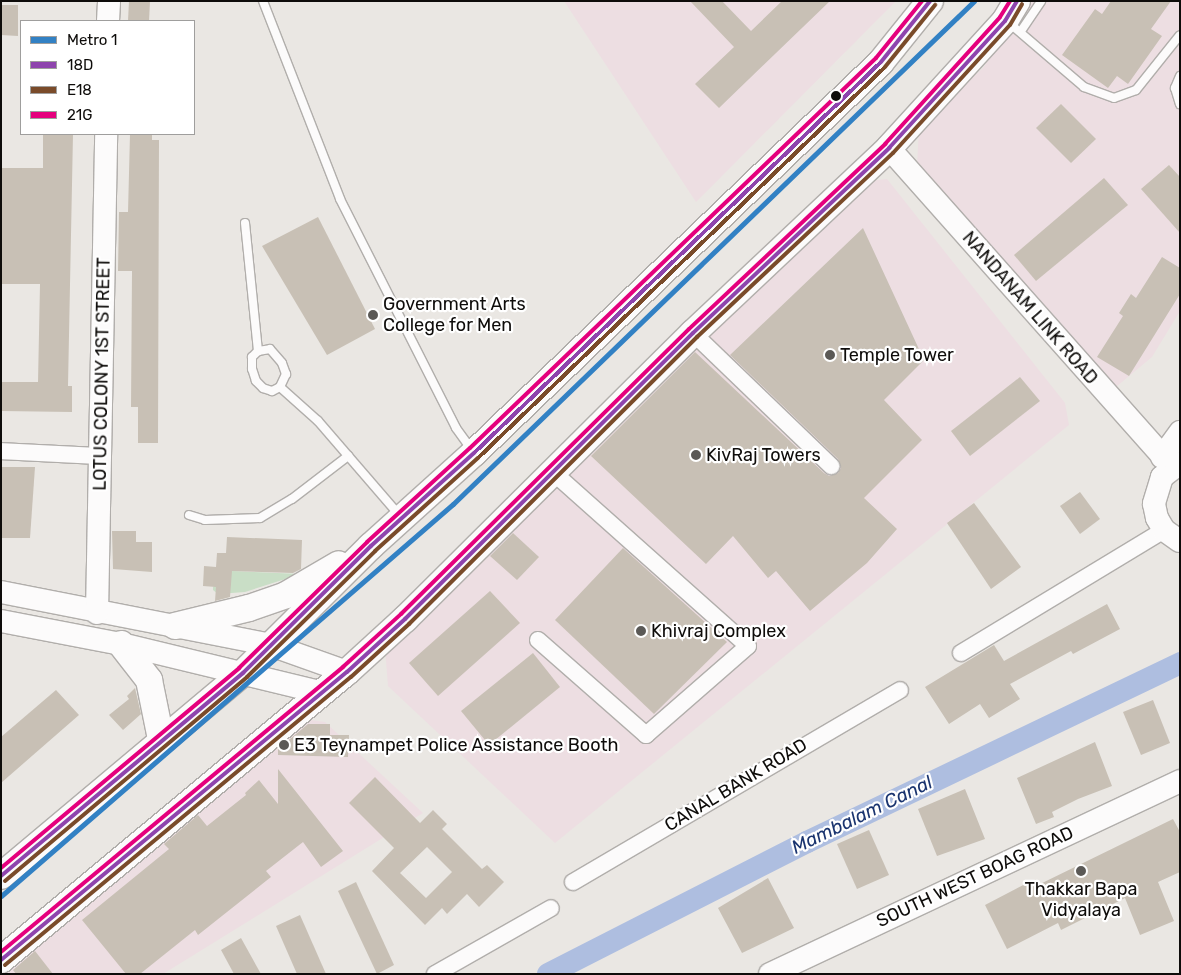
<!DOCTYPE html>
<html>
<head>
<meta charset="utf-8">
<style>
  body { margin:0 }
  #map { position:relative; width:1181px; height:975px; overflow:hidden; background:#eae7e3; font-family:Rubik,sans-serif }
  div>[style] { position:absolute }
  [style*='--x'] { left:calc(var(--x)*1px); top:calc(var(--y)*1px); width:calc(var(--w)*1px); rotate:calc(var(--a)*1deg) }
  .commercial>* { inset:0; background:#eddee2 }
  .green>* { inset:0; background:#c9dec6 }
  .canal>* { height:22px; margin:-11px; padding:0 11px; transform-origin:11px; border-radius:11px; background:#aebee0 }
  .building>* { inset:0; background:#c8c0b5 }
  .roads { filter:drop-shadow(1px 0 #b1aeab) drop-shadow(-1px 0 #b1aeab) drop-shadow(0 1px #b1aeab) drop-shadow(0 -1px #b1aeab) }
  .lane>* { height:8px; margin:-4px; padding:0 4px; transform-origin:4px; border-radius:4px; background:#fcfbfb }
  .street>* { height:16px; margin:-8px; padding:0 8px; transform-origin:8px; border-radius:8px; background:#fcfbfb }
  .secondary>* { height:22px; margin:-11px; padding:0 11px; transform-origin:11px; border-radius:11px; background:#fcfbfb }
  .primary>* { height:26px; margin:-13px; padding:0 13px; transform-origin:13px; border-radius:13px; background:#fcfbfb }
  .bus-1>* { height:4px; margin:-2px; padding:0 2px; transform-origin:2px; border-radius:2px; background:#8e44ad }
  .bus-2>* { height:4px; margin:-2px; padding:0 2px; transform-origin:2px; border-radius:2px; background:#7a4b2a }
  .bus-3>* { height:4px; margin:-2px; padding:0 2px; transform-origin:2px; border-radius:2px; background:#e5007d }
  .metro-1>* { height:5px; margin:-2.5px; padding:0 2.5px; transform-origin:2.5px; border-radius:2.5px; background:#3281c4 }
  .dots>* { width:14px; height:14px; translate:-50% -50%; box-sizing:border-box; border:2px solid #fff; border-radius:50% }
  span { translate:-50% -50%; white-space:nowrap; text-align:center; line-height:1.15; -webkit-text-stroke:4.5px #fff; paint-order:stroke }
  .poi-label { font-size:18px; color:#0e0c0a }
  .left { translate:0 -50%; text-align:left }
  .street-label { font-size:18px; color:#0e0c0a }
  .water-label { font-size:19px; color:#1a346f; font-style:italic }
  .frame { position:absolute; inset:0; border:2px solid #0e0c0a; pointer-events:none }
  .legend { position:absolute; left:20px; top:20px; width:175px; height:115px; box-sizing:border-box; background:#fff; border:1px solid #9f9e9d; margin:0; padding:6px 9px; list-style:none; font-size:15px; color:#0e0c0a }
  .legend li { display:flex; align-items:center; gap:10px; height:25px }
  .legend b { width:25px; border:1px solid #9f9e9d }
</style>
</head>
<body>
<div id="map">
  <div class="commercial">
    <i style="clip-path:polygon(564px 1px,896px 1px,696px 202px)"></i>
    <i style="clip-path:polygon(1028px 1px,1180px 1px,1180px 311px,1152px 357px,1104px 397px,917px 166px,919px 128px,983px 68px)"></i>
    <i style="clip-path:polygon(887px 179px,1065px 403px,1069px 425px,555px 843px,388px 686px,385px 648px,860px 182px)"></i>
    <i style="clip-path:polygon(304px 719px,325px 722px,423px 813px,163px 974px,1px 974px,1px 962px)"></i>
  </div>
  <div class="green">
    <i style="clip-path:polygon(232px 571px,301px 574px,245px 592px,218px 594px,213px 590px,213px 587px)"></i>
  </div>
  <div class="canal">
    <i style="--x:548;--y:974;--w:291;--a:-27"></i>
    <i style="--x:807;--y:842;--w:414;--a:-25.6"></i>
  </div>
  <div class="building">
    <i style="clip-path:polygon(129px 1px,150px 1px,149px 21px,128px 21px)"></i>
    <i style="clip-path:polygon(690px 1px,722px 1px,751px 31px,782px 1px,830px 1px,719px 108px,695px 84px,734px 47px)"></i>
    <i style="clip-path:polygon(1111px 1px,1171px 1px,1151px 29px,1162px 36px,1128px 84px,1117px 76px,1108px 88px,1062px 55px,1095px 9px,1102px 14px)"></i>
    <i style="clip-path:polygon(1px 5px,18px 5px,18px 36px,1px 35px)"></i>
    <i style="clip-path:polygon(1061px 104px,1096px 139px,1071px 163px,1036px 128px)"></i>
    <i style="clip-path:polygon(43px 134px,73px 134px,68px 386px,72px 386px,72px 412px,1px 411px,1px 382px,38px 382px,40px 284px,1px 284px,1px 168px,43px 168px)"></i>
    <i style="clip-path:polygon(130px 134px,152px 134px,152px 140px,159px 140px,158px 443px,138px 443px,138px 407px,131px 407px,132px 271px,118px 271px,119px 212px,128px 212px)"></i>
    <i style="clip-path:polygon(1169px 165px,1180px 177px,1180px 233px,1141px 189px)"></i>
    <i style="clip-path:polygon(1104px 178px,1128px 205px,1036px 281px,1014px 255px)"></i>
    <i style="clip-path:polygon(318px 217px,375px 329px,327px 355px,262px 246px)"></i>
    <i style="clip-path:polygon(863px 228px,924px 360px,884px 400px,922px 440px,864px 498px,897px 529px,867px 563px,810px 611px,776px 571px,768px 578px,733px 536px,706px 564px,591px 456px,695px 352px,824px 473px,829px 476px,838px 473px,841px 468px,838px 459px,730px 355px)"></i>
    <i style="clip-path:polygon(1162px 257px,1180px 268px,1180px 294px,1129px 376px,1097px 357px,1123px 316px,1119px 313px,1131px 294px,1136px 298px)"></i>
    <i style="clip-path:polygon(1020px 377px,1040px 401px,970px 456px,951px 431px)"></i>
    <i style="clip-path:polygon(1px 467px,35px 467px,30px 538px,1px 538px)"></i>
    <i style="clip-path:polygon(1080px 492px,1100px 519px,1080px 534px,1060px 506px)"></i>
    <i style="clip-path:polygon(974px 503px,1021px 567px,991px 589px,947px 523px)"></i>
    <i style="clip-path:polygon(112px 531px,136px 531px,136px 542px,152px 542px,152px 572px,113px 569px)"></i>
    <i style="clip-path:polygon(513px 533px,539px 557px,517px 580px,490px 556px)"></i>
    <i style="clip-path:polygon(227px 537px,302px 540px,301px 569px,293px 573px,232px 571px,230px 597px,215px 601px,216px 587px,203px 586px,204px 566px,216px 567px,217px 553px,226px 553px)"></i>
    <i style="clip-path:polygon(623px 548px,727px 642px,654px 714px,555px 620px)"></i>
    <i style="clip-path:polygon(490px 591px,520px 623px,438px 696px,409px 663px)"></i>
    <i style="clip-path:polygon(1107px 604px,1120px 629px,1073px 654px,1071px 651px,1010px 684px,1020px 699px,989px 718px,980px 704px,949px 724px,925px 687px,994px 645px,1004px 661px)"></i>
    <i style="clip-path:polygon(533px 653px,560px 687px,489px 745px,461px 711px)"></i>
    <i style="clip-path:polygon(135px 688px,141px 714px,123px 730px,109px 715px,129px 699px,127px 696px)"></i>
    <i style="clip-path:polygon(56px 690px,79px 715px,1px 783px,1px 737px)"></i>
    <i style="clip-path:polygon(1153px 700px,1170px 743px,1141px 755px,1123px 712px)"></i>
    <i style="clip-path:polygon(308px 724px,330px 724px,330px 735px,349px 735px,348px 757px,278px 755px,278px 749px)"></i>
    <i style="clip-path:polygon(1095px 742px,1112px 786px,1078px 799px,1052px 812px,1054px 817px,1036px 824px,1017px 778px)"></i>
    <i style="clip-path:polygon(278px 769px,343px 851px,321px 867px,303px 842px,266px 871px,271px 877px,198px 935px,195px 930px,140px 974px,126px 974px,82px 920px,169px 849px,164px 844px,198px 815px,207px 826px,246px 795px,245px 793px,259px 780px,278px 804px)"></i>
    <i style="clip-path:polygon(evenodd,375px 777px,420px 823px,433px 810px,447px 824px,442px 829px,482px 869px,487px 865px,504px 882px,479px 907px,467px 894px,447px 914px,442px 908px,425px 925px,372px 871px,394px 848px,349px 803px,375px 777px,427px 847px,452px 872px,426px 898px,400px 873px,427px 847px)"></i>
    <i style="clip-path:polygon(965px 789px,985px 839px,937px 856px,918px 809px)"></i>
    <i style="clip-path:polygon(1173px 819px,1180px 832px,1180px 872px,1158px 882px,1174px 921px,1140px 935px,1125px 898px,1061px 930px,1058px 923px,1007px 949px,985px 905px,1031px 881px,1034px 887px)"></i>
    <i style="clip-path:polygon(869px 830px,889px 875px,857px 889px,837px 844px)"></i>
    <i style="clip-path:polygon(768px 878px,794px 928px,742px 953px,718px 908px)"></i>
    <i style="clip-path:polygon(356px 882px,394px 965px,377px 974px,338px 891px)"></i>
    <i style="clip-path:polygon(300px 915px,326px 974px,297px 974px,276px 926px)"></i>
    <i style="clip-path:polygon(241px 938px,261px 974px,234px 974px,221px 950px)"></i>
    <i style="clip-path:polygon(35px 951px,53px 974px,16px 974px,13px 970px)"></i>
  </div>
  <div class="roads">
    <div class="lane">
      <i style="--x:263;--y:1;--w:212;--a:68.7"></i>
      <i style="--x:340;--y:199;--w:257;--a:63.1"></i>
      <i style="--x:456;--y:428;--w:26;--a:54"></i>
      <i style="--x:1008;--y:22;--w:100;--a:40.5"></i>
      <i style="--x:1084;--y:87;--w:32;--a:20"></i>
      <i style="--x:1114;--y:98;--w:23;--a:-20"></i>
      <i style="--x:1136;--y:90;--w:70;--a:-51.3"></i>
      <i style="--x:1021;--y:31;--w:36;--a:-56"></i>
      <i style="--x:1180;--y:76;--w:13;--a:113"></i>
      <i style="--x:1175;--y:88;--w:17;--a:73"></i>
      <i style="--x:245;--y:223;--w:129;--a:84.2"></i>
      <i style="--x:270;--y:349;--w:18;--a:49"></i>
      <i style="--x:282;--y:363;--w:12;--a:70"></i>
      <i style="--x:286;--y:374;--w:14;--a:115"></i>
      <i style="--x:280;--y:387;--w:9;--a:153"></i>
      <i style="--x:272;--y:391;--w:9;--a:-162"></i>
      <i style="--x:263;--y:388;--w:10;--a:-135"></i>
      <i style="--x:256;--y:381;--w:13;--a:-108"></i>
      <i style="--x:252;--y:369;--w:12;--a:-90"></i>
      <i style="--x:252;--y:357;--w:8;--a:-45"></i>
      <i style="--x:258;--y:351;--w:12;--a:-9"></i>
      <i style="--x:280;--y:387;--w:51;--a:41.8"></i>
      <i style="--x:318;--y:421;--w:124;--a:49.2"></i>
      <i style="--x:189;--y:515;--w:17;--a:17"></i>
      <i style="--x:205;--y:520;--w:55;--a:-2.1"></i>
      <i style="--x:260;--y:518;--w:37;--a:-31"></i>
      <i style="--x:292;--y:499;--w:71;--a:-37.5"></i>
    </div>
    <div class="street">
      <i style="--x:693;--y:333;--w:192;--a:43.9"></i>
      <i style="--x:1;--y:451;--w:99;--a:2.9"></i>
      <i style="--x:538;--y:640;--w:144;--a:41.3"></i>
      <i style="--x:646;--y:735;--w:135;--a:-41.1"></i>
      <i style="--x:748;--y:646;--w:260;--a:-138.3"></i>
      <i style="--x:961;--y:653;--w:237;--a:-31.2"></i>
      <i style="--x:573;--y:882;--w:379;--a:-30.4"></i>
      <i style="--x:435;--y:974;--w:133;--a:-29.6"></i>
    </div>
    <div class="secondary">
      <i style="--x:108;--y:21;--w:20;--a:-87"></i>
      <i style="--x:889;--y:148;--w:426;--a:48.4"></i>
      <i style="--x:1162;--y:457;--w:31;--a:-54"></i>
      <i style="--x:1180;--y:463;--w:23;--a:142"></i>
      <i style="--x:1162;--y:477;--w:28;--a:107"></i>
      <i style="--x:1154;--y:504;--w:14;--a:78"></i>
      <i style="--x:1157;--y:518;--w:14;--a:60"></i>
      <i style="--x:1164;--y:530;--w:19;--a:35"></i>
      <i style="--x:1;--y:592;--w:275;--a:11.1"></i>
      <i style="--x:271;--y:645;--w:81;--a:19.6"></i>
      <i style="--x:97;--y:613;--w:479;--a:-88.9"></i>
      <i style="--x:1;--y:621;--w:122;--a:10.9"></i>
      <i style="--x:121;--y:644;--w:205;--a:13.6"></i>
      <i style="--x:770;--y:974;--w:453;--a:-25.2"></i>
    </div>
    <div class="primary">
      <i style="--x:175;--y:626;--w:76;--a:-13.7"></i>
      <i style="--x:249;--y:608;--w:39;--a:-19"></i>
      <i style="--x:286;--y:595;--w:61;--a:-30.3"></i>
      <i style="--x:121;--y:644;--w:46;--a:52.1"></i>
      <i style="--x:149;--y:680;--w:60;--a:78.5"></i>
      <i style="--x:1;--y:876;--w:316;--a:-40"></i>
      <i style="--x:243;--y:673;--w:180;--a:-44.8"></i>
      <i style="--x:371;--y:546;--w:139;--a:-42.1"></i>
      <i style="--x:474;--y:453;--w:564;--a:-43.85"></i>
      <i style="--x:881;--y:62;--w:78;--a:-51.2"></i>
      <i style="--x:1;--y:960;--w:450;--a:-39.8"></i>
      <i style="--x:347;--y:672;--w:79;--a:-42.4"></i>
      <i style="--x:405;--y:619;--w:406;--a:-44.8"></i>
      <i style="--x:693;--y:333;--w:270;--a:-43.3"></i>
      <i style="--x:889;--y:148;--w:172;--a:-47.6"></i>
      <i style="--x:1005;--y:21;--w:23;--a:-59"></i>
    </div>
  </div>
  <div class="bus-1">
    <i style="--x:1;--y:876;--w:316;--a:-40"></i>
    <i style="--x:243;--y:673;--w:180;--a:-44.8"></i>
    <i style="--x:371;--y:546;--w:139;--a:-42.1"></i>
    <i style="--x:474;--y:453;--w:564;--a:-43.85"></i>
    <i style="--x:881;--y:62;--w:78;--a:-51.2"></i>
    <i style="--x:1;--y:960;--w:450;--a:-39.8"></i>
    <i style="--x:347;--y:672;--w:79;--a:-42.4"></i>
    <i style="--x:405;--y:619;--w:406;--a:-44.8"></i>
    <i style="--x:693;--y:333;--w:270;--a:-43.3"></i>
    <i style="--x:889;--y:148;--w:172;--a:-47.6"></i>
    <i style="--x:1005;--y:21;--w:23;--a:-59"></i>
  </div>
  <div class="bus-2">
    <i style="--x:5;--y:881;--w:317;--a:-40.1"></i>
    <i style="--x:247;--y:677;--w:180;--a:-44.5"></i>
    <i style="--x:375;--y:551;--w:139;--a:-42.1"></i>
    <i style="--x:478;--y:458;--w:564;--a:-43.85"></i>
    <i style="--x:885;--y:67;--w:80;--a:-51.1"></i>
    <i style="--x:5;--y:965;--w:450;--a:-39.8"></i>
    <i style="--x:351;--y:677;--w:79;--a:-42.4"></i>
    <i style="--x:409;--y:624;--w:407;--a:-44.9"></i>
    <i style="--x:697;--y:337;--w:269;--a:-43.2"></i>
    <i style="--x:893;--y:153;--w:173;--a:-47.6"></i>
    <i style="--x:1010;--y:25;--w:24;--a:-60"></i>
  </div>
  <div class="bus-3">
    <i style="--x:1;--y:868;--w:311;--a:-40"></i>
    <i style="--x:239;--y:668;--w:180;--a:-44.5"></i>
    <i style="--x:367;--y:542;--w:139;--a:-42.4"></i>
    <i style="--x:470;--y:448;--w:563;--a:-43.85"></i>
    <i style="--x:876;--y:58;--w:73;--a:-51.1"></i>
    <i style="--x:1;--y:952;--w:445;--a:-39.8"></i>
    <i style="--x:343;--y:667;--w:79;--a:-42.4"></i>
    <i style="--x:401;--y:614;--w:405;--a:-44.7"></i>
    <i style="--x:689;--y:329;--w:270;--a:-43.3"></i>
    <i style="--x:885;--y:144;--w:171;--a:-47.8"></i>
    <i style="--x:1000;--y:17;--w:19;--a:-58"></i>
  </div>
  <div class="metro-1">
    <i style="--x:1;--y:896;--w:598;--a:-40.93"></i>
    <i style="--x:453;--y:504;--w:724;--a:-43.99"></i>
  </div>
  <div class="dots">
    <i style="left:836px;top:96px;background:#0e0c0a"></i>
    <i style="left:373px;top:315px;background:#5b5956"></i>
    <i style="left:830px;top:355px;background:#5b5956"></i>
    <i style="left:696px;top:455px;background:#5b5956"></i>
    <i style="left:641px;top:631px;background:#5b5956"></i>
    <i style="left:284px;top:745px;background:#5b5956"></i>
    <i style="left:1081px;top:871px;background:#5b5956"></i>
  </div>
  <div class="poi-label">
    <span class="left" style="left:383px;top:315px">Government Arts<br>College for Men</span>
    <span class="left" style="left:840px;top:355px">Temple Tower</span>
    <span class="left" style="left:706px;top:455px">KivRaj Towers</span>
    <span class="left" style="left:651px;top:631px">Khivraj Complex</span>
    <span class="left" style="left:294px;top:745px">E3 Teynampet Police Assistance Booth</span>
    <span style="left:1081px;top:900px">Thakkar Bapa<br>Vidyalaya</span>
  </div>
  <div class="street-label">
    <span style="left:1030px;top:308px;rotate:49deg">NANDANAM LINK ROAD</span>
    <span style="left:102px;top:374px;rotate:-89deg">LOTUS COLONY 1ST STREET</span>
    <span style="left:736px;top:785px;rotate:-31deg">CANAL BANK ROAD</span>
    <span style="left:975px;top:877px;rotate:-25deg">SOUTH WEST BOAG ROAD</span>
  </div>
  <div class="water-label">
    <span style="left:862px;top:815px;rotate:-26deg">Mambalam Canal</span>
  </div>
  <div class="frame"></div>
  <ul class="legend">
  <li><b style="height:6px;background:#3281c4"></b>Metro 1</li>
  <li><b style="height:6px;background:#8e44ad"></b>18D</li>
  <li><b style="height:6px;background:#7a4b2a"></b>E18</li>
  <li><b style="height:6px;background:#e5007d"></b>21G</li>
  </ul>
</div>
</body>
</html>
